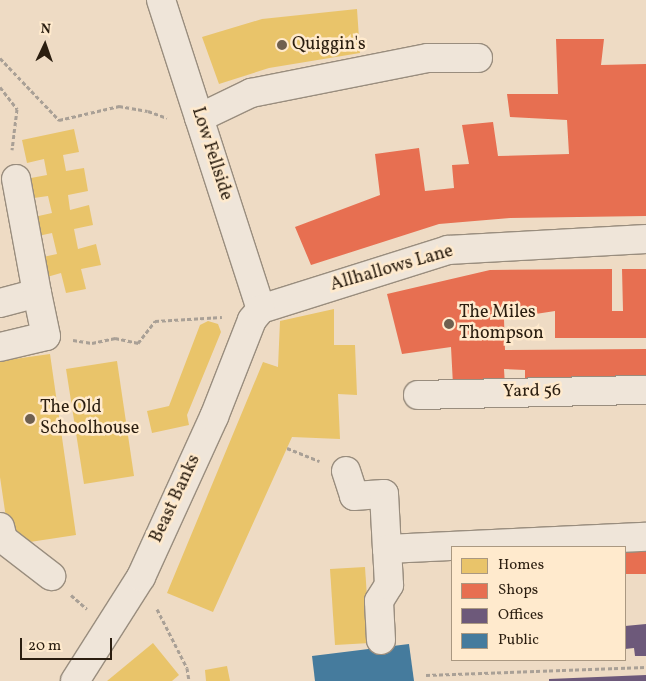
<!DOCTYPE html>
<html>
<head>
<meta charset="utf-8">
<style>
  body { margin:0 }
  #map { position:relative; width:646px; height:681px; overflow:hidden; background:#eedbc4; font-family:Vollkorn,serif }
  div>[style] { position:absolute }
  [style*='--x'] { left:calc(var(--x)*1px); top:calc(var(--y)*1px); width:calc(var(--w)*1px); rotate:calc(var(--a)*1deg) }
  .homes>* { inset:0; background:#e9c46a }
  .shops>* { inset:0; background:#e76f51 }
  .offices>* { inset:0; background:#6d597a }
  .public>* { inset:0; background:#457b9d }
  .path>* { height:3px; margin-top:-1.5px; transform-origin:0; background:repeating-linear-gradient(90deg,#a9a096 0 4px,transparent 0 6.5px) }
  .roads { filter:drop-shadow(1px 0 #998d7e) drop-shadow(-1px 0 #998d7e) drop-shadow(0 1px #998d7e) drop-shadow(0 -1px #998d7e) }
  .minor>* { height:28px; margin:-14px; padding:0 14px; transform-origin:14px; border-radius:14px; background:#efe5d9 }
  .dots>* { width:14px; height:14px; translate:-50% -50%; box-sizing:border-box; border:2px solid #ffeacd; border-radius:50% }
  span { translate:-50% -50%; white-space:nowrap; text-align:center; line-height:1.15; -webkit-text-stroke:5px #ffeacd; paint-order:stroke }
  .poi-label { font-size:18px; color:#2b1e10 }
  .left { translate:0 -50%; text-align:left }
  .street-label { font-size:18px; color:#2b1e10 }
  .legend { position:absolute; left:451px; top:546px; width:175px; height:115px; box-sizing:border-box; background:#ffeacd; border:1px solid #aa9881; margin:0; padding:6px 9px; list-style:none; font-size:15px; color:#2b1e10 }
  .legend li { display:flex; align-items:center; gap:10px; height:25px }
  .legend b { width:25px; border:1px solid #aa9881 }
  .north { position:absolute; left:20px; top:20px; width:50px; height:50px; -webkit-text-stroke:4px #ffeacd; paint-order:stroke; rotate:3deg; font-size:14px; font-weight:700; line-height:20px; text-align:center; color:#2b1e10 }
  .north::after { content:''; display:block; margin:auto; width:18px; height:22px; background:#2b1e10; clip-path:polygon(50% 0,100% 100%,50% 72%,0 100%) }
  .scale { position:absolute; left:20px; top:638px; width:92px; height:22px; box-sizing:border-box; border:2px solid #2b1e10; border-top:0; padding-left:6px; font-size:15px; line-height:18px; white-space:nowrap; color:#2b1e10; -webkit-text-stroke:4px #ffeacd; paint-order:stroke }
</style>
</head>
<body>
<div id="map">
  <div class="homes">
    <i style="clip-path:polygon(357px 9px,360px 53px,269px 68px,219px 84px,202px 37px,262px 19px)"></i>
    <i style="clip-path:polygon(74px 129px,79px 152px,63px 155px,66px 171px,84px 168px,88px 191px,68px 195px,70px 210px,89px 205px,93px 225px,74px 229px,78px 249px,96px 244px,101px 265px,81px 269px,86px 289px,66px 293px,61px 273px,47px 277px,43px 257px,57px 254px,52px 233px,38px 236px,34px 217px,52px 213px,48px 196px,34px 198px,31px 178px,47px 175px,44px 159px,27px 163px,22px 140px)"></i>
    <i style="clip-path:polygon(334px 309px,334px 345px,355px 345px,357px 395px,338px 394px,340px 439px,292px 437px,213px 612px,167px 593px,263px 362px,278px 367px,280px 321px)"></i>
    <i style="clip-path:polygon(208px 321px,218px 324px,221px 332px,187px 415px,189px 425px,152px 433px,147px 411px,169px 406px,200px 325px)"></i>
    <i style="clip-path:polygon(50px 354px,76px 535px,10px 545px,0 477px,0 361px)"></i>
    <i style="clip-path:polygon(117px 361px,134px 476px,84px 484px,66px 369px)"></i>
    <i style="clip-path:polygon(365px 567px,370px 643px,335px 645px,330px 569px)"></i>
    <i style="clip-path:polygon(153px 643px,179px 675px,172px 681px,107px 681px)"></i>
    <i style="clip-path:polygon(227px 666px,230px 681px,206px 681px,205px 670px)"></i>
  </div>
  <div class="shops">
    <i style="clip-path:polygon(556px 39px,604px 39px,601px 65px,646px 64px,646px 216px,510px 218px,439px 224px,311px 265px,295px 227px,380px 195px,375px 154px,419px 148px,425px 191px,454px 188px,452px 165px,469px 164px,462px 125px,493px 122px,498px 156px,569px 154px,567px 120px,510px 117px,507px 94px,558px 94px)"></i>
    <i style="clip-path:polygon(612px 269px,612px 311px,623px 311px,622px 269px,646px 269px,646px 338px,555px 338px,555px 311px,504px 319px,505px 350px,646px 349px,646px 383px,525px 384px,525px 370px,504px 369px,505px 386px,453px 385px,451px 347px,402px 354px,387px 294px,490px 270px)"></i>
    <i style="clip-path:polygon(646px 547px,646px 574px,625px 574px,625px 549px)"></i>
  </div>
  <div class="offices">
    <i style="clip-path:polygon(646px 624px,646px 656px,635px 656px,634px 648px,625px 649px,625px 626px)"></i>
    <i style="clip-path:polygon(646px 675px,646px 681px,549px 681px,549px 679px)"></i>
  </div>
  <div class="public">
    <i style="clip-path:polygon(409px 644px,414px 681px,315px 681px,312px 656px)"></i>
  </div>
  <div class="path">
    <i style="--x:0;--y:58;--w:86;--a:46.4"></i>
    <i style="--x:59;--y:120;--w:62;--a:-13.1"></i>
    <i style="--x:119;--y:106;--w:29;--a:10"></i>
    <i style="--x:148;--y:111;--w:20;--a:20"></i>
    <i style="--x:0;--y:87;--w:28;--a:52"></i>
    <i style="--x:17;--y:109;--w:41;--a:97"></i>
    <i style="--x:73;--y:340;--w:19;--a:9"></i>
    <i style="--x:92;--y:343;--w:24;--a:-12"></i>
    <i style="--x:115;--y:338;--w:24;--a:12"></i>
    <i style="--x:138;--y:343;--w:28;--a:-52"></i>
    <i style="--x:155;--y:321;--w:67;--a:-3.4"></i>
    <i style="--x:287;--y:448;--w:35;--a:22"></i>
    <i style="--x:71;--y:595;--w:21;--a:41"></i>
    <i style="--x:157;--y:609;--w:66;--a:63"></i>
    <i style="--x:187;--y:668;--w:13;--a:81"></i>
    <i style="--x:426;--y:675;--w:220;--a:-2.1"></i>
  </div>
  <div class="roads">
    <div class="minor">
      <i style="--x:161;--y:0;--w:325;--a:72.1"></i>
      <i style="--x:199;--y:118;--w:58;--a:-25.7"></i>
      <i style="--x:251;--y:93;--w:180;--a:-11.2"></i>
      <i style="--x:428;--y:58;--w:50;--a:0"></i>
      <i style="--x:0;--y:303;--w:38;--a:-15"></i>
      <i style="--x:37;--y:293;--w:116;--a:-100.4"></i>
      <i style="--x:261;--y:309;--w:196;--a:-17.5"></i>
      <i style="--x:448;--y:250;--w:198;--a:-3.2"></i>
      <i style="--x:0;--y:347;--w:47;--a:-13.4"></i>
      <i style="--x:46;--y:336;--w:44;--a:-101.8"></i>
      <i style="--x:418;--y:395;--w:228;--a:-1.3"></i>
      <i style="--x:346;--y:471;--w:26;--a:72"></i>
      <i style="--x:354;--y:496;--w:30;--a:-4"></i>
      <i style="--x:384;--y:494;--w:55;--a:86.9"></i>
      <i style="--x:387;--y:549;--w:259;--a:-2.7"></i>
      <i style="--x:0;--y:527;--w:12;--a:76"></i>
      <i style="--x:3;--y:539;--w:61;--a:37.6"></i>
      <i style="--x:381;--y:640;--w:39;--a:-93"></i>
      <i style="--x:379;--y:601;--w:19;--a:-58"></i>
      <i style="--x:389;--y:585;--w:36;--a:-93"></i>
      <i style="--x:75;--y:681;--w:123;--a:-57.6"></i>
      <i style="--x:141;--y:577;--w:176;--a:-65.5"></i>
      <i style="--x:214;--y:417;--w:104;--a:-68.6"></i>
      <i style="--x:252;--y:320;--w:14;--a:-51"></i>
    </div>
  </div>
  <div class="dots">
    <i style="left:282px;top:45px;background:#6f604f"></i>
    <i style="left:449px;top:324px;background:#6f604f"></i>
    <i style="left:30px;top:419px;background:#6f604f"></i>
  </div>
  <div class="poi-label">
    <span class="left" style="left:292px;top:45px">Quiggin's</span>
    <span class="left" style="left:459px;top:324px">The Miles<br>Thompson</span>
    <span class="left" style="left:40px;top:419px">The Old<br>Schoolhouse</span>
  </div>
  <div class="street-label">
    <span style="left:211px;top:154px;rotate:72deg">Low Fellside</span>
    <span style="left:392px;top:269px;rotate:-16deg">Allhallows Lane</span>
    <span style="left:532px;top:392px;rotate:-1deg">Yard 56</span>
    <span style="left:176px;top:499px;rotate:-65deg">Beast Banks</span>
  </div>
  <ul class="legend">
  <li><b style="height:14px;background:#e9c46a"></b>Homes</li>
  <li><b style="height:14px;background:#e76f51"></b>Shops</li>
  <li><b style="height:14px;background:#6d597a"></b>Offices</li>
  <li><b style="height:14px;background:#457b9d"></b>Public</li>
  </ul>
  <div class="north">N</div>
  <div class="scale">20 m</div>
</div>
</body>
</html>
